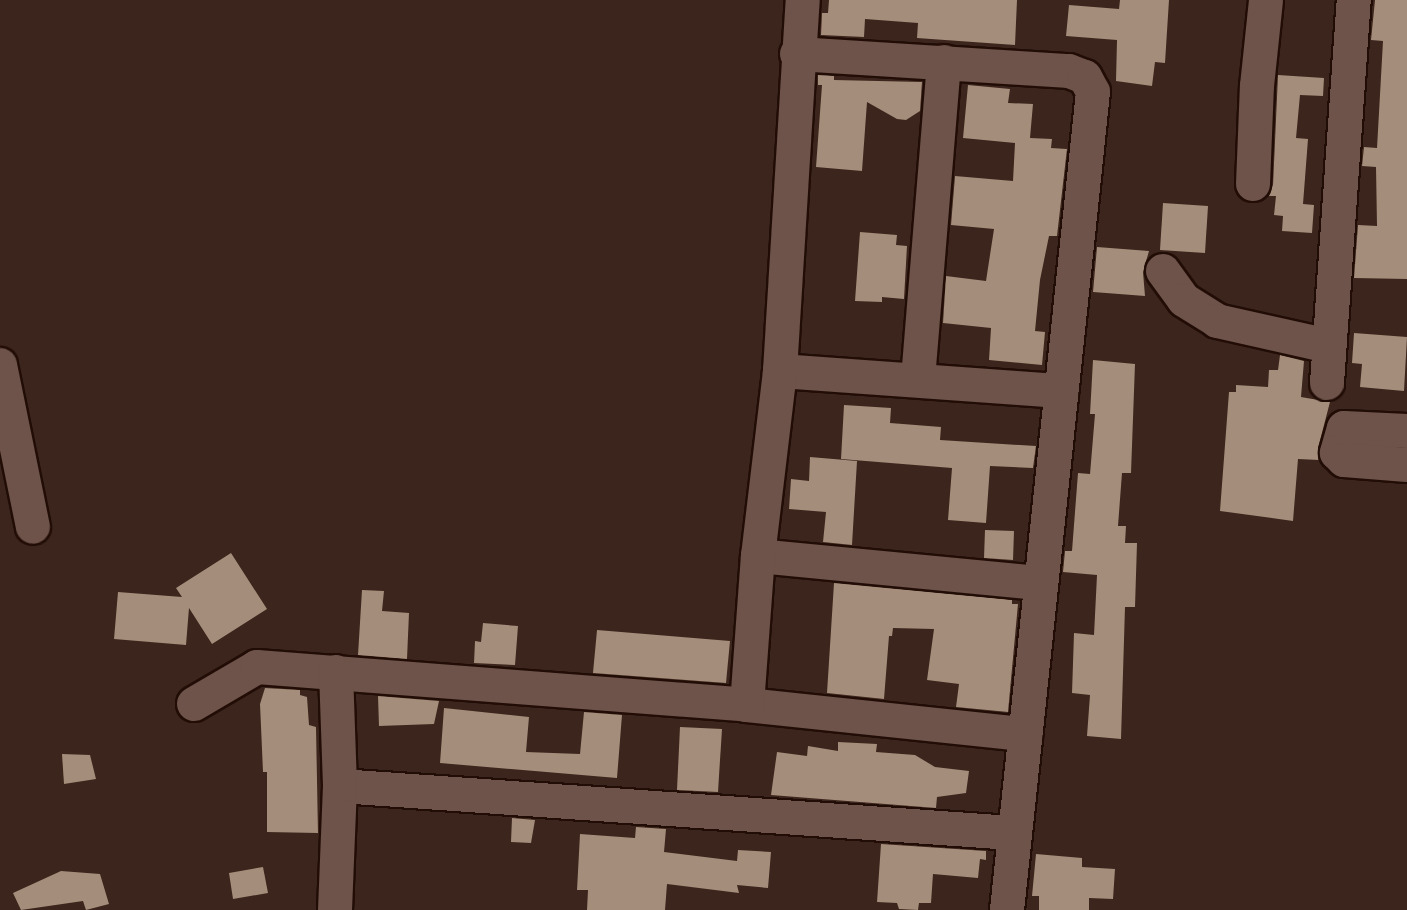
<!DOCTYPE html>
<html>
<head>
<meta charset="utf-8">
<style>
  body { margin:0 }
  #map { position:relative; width:1407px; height:910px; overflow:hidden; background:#3c251c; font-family:"Roboto Serif",serif }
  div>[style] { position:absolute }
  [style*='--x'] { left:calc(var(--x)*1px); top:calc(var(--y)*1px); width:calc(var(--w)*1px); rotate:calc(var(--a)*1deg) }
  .building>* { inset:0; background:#a48d7a }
  .roads { filter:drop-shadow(2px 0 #220d06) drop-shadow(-2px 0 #220d06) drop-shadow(0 2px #220d06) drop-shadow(0 -2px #220d06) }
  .minor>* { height:34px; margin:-17px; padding:0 17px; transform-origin:17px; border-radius:17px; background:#6d5349 }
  span { translate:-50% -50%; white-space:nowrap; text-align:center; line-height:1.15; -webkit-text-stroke:8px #3c251c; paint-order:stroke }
</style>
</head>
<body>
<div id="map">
  <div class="building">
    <i style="clip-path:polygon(829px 0,1017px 0,1015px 45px,917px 38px,918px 23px,865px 19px,864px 37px,821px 35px,822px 13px,828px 13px)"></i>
    <i style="clip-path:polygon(1120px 0,1169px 0,1165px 63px,1155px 62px,1152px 86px,1116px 81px,1117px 40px,1066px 36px,1069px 5px,1119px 9px)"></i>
    <i style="clip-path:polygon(1375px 0,1407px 0,1407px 279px,1354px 278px,1358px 225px,1377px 226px,1376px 167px,1362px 166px,1364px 147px,1377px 148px,1383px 41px,1371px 40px)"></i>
    <i style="clip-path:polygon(818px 75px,834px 76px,834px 80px,922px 82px,920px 111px,906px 120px,897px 119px,867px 102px,862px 171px,816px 167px,822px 85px,818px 85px)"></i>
    <i style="clip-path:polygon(1278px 75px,1324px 78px,1323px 96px,1300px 95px,1296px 138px,1308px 139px,1303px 204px,1314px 205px,1312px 233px,1282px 231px,1283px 216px,1274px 215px,1276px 196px,1269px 196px,1273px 185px)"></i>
    <i style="clip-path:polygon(968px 85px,1010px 89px,1008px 103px,1033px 104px,1030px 138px,1052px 139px,1051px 148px,1067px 149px,1057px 236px,1049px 236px,1040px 280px,1035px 331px,1045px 332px,1042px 365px,989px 360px,991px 328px,943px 323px,946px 276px,986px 281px,994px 229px,951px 225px,955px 176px,1013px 181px,1015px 143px,963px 138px)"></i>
    <i style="clip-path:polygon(1163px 203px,1208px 206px,1205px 253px,1160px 250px)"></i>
    <i style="clip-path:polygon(860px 232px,897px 235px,896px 245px,907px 246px,904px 299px,882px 297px,882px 302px,855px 301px)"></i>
    <i style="clip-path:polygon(1097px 247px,1149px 251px,1143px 272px,1145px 296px,1093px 292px)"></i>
    <i style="clip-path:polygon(1354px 333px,1407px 337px,1404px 391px,1360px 387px,1362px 364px,1352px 363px)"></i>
    <i style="clip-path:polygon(1280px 355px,1304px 361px,1301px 397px,1330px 402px,1318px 448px,1319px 460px,1298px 459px,1293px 521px,1220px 511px,1229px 392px,1236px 392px,1236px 385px,1268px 387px,1269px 370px,1278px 370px)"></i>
    <i style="clip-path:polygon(1093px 360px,1135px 364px,1131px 473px,1122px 473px,1118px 526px,1126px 526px,1125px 543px,1137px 543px,1135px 607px,1125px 607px,1121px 739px,1087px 736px,1090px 695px,1072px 693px,1074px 633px,1094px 635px,1097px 575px,1063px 572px,1065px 551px,1072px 551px,1078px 473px,1090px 474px,1095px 414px,1090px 414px)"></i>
    <i style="clip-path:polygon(844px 405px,891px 408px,890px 423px,941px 427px,940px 440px,1036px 446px,1033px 468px,990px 466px,986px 523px,948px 520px,952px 468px,841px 459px)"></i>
    <i style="clip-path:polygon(810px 457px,857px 461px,852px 545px,823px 542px,826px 512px,789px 509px,791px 479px,809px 481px)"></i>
    <i style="clip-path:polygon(985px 530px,1014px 531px,1013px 560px,984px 558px)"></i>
    <i style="clip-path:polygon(231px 553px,267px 609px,212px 644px,189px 608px,186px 645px,114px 639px,118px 592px,182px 597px,176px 588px)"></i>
    <i style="clip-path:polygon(834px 583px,1012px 600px,1012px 604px,1018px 604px,1008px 712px,956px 707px,959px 684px,927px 680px,934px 629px,893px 628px,892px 636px,889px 636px,884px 699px,827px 693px)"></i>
    <i style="clip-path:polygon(362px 590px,384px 591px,382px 611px,409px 613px,407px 659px,358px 655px)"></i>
    <i style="clip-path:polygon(483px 623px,518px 626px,515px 665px,474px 663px,475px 641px,481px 642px)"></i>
    <i style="clip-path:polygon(597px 630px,730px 641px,726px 683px,593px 673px)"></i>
    <i style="clip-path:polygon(265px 688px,300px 690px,300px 695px,307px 697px,309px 725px,316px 727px,318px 833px,267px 832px,267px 772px,263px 772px,260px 704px)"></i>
    <i style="clip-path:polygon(378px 696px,439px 701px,434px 724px,379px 726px)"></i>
    <i style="clip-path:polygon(444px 708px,529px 717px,526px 752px,580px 754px,584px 712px,622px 715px,617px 778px,440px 763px)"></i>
    <i style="clip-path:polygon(680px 727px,722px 729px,718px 792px,677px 790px)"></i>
    <i style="clip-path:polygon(838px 742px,877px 744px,876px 752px,915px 755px,935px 767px,969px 771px,966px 793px,937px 797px,936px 808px,771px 795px,777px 752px,807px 756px,808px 746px,838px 751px)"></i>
    <i style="clip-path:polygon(62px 754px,90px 755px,96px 779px,64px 784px)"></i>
    <i style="clip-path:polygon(512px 818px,535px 820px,531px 843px,511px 842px)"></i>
    <i style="clip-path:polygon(636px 827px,666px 829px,664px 852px,737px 861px,738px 850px,771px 852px,768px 888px,737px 885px,739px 893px,667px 884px,665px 910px,587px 910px,588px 890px,577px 890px,580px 834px,635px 838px)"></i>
    <i style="clip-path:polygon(881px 844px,986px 851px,986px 860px,980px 859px,978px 878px,933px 874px,931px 903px,919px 903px,918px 910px,899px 909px,897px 903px,877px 902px)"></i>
    <i style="clip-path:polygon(1036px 854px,1082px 858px,1082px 867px,1115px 869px,1113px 899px,1089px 898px,1089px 910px,1039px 910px,1039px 896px,1032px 896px)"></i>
    <i style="clip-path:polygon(263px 867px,268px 893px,233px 899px,229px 873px)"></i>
    <i style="clip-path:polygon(61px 871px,100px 874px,109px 904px,86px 910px,83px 901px,21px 910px,13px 893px)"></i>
  </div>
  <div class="roads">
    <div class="minor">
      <i style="--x:797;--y:54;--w:273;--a:3.6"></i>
      <i style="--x:1069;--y:71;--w:17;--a:21"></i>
      <i style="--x:1085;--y:77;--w:17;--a:62"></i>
      <i style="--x:1093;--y:92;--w:823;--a:96"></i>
      <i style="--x:1253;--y:184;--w:98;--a:-87.7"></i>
      <i style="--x:1257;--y:86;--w:86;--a:-84"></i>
      <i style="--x:1163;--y:271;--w:36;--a:54"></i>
      <i style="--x:1184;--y:300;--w:39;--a:32"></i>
      <i style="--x:1217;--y:321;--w:115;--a:12.6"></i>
      <i style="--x:0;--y:365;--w:165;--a:78.5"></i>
      <i style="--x:780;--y:371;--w:282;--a:4.1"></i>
      <i style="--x:918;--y:379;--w:318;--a:-85.3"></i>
      <i style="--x:1327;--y:383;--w:384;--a:-86"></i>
      <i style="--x:1407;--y:431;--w:63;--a:-177.3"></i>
      <i style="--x:1344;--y:428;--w:26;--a:106"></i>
      <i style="--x:1337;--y:453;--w:10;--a:45"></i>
      <i style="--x:1344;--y:460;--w:63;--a:4.5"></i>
      <i style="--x:758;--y:556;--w:283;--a:5.5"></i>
      <i style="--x:194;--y:704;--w:73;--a:-30.4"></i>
      <i style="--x:257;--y:667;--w:491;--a:4.4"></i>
      <i style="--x:747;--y:705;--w:280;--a:6"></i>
      <i style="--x:747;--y:705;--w:149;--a:-85.8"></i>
      <i style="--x:758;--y:556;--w:186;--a:-83.2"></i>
      <i style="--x:780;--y:371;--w:372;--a:-86.5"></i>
      <i style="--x:340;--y:786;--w:674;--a:4"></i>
      <i style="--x:335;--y:910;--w:124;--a:-87.7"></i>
      <i style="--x:340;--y:786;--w:114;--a:-92"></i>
    </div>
  </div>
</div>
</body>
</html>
